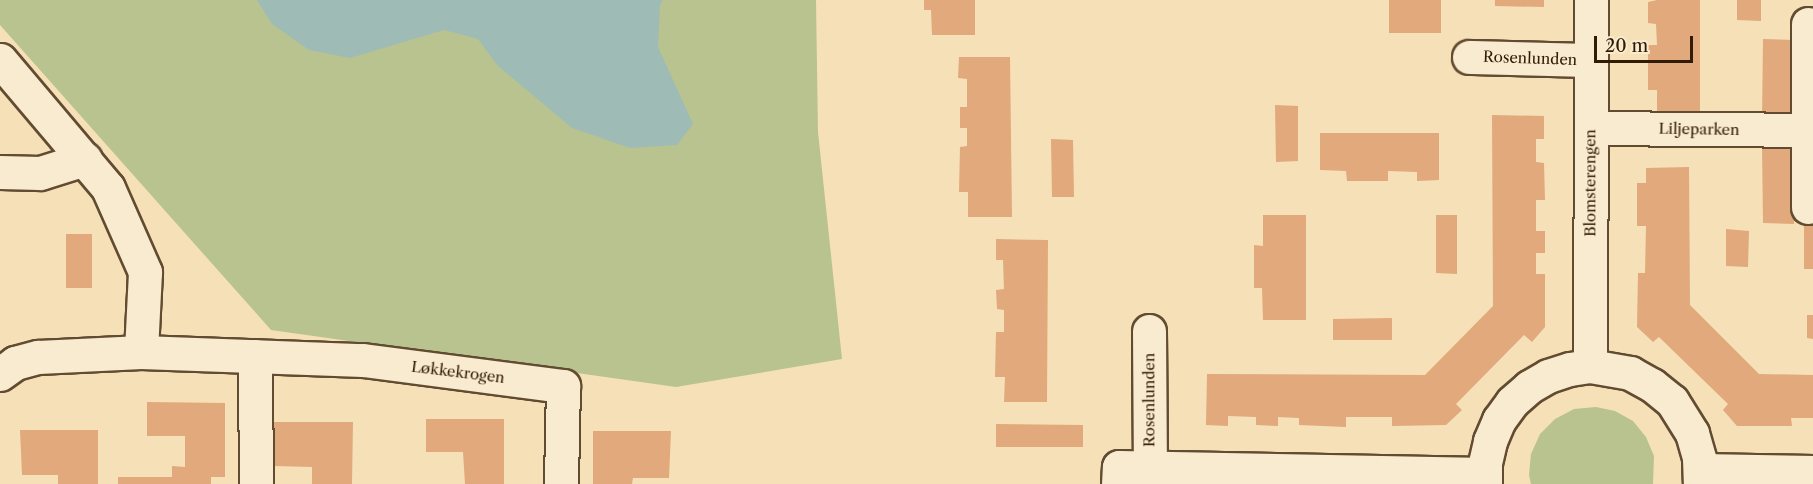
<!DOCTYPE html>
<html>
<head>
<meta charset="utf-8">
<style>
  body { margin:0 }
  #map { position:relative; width:1813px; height:484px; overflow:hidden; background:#f6e0b7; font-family:"Libre Caslon Text",serif }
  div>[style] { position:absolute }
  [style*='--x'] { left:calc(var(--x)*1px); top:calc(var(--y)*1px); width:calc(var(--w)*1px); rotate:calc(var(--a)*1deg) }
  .green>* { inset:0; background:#b9c390 }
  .water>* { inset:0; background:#9ebbb6 }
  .building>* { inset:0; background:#e1a97c }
  .roads { filter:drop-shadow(2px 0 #624c31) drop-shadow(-2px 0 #624c31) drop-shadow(0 2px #624c31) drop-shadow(0 -2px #624c31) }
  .minor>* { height:33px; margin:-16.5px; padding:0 16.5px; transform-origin:16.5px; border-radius:16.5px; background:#f9ebd0 }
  span { translate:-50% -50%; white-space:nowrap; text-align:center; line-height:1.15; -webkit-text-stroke:5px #f9ebd0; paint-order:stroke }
  .street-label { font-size:15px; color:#311b04 }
  .scale { position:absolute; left:1594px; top:36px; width:99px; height:27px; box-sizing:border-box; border:3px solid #311b04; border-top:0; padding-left:8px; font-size:18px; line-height:21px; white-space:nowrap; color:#311b04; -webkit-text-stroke:4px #f9ebd0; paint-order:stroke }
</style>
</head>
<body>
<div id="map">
  <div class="green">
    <i style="clip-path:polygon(0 0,816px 0,818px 132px,842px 359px,676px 387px,271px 330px,0 25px)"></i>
    <i style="clip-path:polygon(1596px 407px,1615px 411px,1633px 421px,1646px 437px,1654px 456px,1653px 484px,1531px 484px,1529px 475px,1531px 454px,1540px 434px,1555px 419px,1574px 409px)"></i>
  </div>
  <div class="water">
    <i style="clip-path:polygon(257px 0,663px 0,660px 5px,658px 47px,693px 124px,677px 145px,630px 148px,572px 128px,497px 65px,478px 39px,444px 30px,350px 58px,309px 50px,272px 24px)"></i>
  </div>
  <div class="building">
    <i style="clip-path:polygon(924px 0,975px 0,975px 35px,932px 35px,931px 10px,924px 10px)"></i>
    <i style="clip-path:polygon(1389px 0,1441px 0,1441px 33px,1389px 33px)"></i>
    <i style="clip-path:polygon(1495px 0,1544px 0,1544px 7px,1495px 6px)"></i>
    <i style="clip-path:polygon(1657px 0,1700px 0,1700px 116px,1657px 116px,1657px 90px,1648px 90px,1648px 45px,1657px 45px,1656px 24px,1648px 23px,1648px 2px)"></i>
    <i style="clip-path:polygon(1737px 0,1761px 0,1761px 21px,1737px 20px)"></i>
    <i style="clip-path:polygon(1763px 39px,1795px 40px,1795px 119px,1762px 119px)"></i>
    <i style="clip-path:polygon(959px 57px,1010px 57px,1012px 217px,968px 217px,968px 192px,959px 192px,960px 147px,967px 146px,967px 128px,960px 128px,960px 107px,967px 107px,967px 79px,958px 78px)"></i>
    <i style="clip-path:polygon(1275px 105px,1298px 106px,1298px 161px,1276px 162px)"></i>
    <i style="clip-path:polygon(1492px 115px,1544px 116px,1544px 139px,1536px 139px,1536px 162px,1544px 163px,1545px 200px,1536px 200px,1536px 231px,1545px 231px,1545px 253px,1536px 253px,1536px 274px,1545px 274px,1545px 327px,1532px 342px,1524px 335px,1456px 404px,1462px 410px,1446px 425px,1392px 426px,1392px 417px,1346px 417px,1346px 427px,1299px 425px,1299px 418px,1278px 417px,1278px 426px,1256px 425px,1256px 417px,1228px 416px,1228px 426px,1206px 425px,1207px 374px,1425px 375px,1493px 306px)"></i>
    <i style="clip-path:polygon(1320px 133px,1439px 133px,1439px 180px,1417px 181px,1417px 172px,1388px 171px,1388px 181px,1347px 181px,1346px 171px,1320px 170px)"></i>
    <i style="clip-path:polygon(1051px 139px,1073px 140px,1074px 197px,1052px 197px)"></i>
    <i style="clip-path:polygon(1762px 146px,1794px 147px,1794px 224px,1763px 223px)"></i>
    <i style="clip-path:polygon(1689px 167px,1690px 305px,1759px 374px,1813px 375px,1813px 418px,1791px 418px,1792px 426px,1737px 426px,1723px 410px,1728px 404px,1659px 337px,1653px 342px,1637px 327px,1638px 273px,1645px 273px,1646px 226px,1637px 226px,1637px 183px,1646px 183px,1646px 168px)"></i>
    <i style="clip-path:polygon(1263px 215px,1306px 215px,1306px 320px,1263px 320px,1262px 288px,1254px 288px,1254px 245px,1263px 246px)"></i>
    <i style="clip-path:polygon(1436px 215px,1457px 215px,1457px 274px,1436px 273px)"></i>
    <i style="clip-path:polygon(1804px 223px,1813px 223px,1813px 269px,1804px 269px)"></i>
    <i style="clip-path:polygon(1726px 229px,1749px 231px,1748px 267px,1726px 266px)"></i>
    <i style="clip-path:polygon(66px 234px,92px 234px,92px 288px,66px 288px)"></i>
    <i style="clip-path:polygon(996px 239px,1048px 240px,1047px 402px,1004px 402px,1005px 377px,995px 377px,996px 332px,1004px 332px,1004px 310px,997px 309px,996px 290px,1004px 289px,1003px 260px,996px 260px)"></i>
    <i style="clip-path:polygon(1807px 315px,1813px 315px,1813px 339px,1807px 338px)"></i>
    <i style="clip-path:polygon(1392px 318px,1392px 340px,1333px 340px,1333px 319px)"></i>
    <i style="clip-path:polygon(147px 402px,225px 403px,225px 477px,211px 477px,211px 484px,118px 484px,118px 477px,172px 477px,172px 466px,185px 467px,185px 436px,147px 436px)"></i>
    <i style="clip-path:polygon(426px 419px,504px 419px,504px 484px,465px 484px,463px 452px,426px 452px)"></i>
    <i style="clip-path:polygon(274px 422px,353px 422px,352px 484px,312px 484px,312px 467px,274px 466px)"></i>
    <i style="clip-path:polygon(996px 424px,1083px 425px,1083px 447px,996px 447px)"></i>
    <i style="clip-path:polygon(20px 430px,98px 430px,98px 484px,58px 484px,58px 475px,22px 475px)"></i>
    <i style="clip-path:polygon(593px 431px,671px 431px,669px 478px,633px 478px,632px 484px,593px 484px)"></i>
  </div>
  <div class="roads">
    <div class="minor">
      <i style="--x:1808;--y:24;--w:183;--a:90"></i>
      <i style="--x:1469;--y:57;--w:122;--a:1.4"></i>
      <i style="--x:0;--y:60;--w:167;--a:49.8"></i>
      <i style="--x:108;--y:188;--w:92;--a:66.2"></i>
      <i style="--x:145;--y:272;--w:80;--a:92.9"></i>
      <i style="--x:1591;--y:128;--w:217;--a:0.5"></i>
      <i style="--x:0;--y:172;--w:40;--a:1.4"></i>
      <i style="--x:40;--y:173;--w:47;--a:-17.3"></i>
      <i style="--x:1149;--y:331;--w:138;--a:89.6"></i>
      <i style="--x:255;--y:356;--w:128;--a:89.6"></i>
      <i style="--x:1590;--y:366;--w:366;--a:-89.8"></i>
      <i style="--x:0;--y:374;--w:19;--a:-36"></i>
      <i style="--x:15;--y:363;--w:24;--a:-15"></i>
      <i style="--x:38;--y:357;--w:103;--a:-2.8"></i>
      <i style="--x:141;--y:352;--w:222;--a:2.1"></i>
      <i style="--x:363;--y:360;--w:202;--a:7.4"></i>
      <i style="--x:563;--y:386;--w:98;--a:91.2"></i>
      <i style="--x:1700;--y:470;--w:113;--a:1"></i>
      <i style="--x:1118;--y:484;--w:17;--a:-87"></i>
      <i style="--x:1119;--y:467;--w:366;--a:1.1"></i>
      <i style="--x:1485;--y:484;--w:21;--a:-90"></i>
      <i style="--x:1485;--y:463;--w:23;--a:-77"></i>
      <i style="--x:1490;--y:441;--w:23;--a:-67"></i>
      <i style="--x:1499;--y:420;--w:22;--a:-54"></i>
      <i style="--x:1512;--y:402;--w:23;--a:-41"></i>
      <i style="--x:1529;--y:387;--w:22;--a:-30"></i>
      <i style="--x:1548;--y:376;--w:23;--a:-18"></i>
      <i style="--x:1570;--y:369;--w:20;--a:-9"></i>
      <i style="--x:1590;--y:366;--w:41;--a:9.9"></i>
      <i style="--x:1630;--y:373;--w:25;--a:29"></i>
      <i style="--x:1652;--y:385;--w:26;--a:39"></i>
      <i style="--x:1672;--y:401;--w:38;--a:58"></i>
      <i style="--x:1692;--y:433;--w:26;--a:74"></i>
      <i style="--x:1699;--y:458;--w:26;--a:88"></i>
    </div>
  </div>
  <div class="street-label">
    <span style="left:1530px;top:58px;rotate:2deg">Rosenlunden</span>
    <span style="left:1699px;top:129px;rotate:1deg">Liljeparken</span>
    <span style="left:1590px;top:183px;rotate:-90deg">Blomsterengen</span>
    <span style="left:458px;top:372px;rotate:7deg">Løkkekrogen</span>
    <span style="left:1149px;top:400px;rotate:-90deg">Rosenlunden</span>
  </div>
  <div class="scale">20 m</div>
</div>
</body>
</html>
